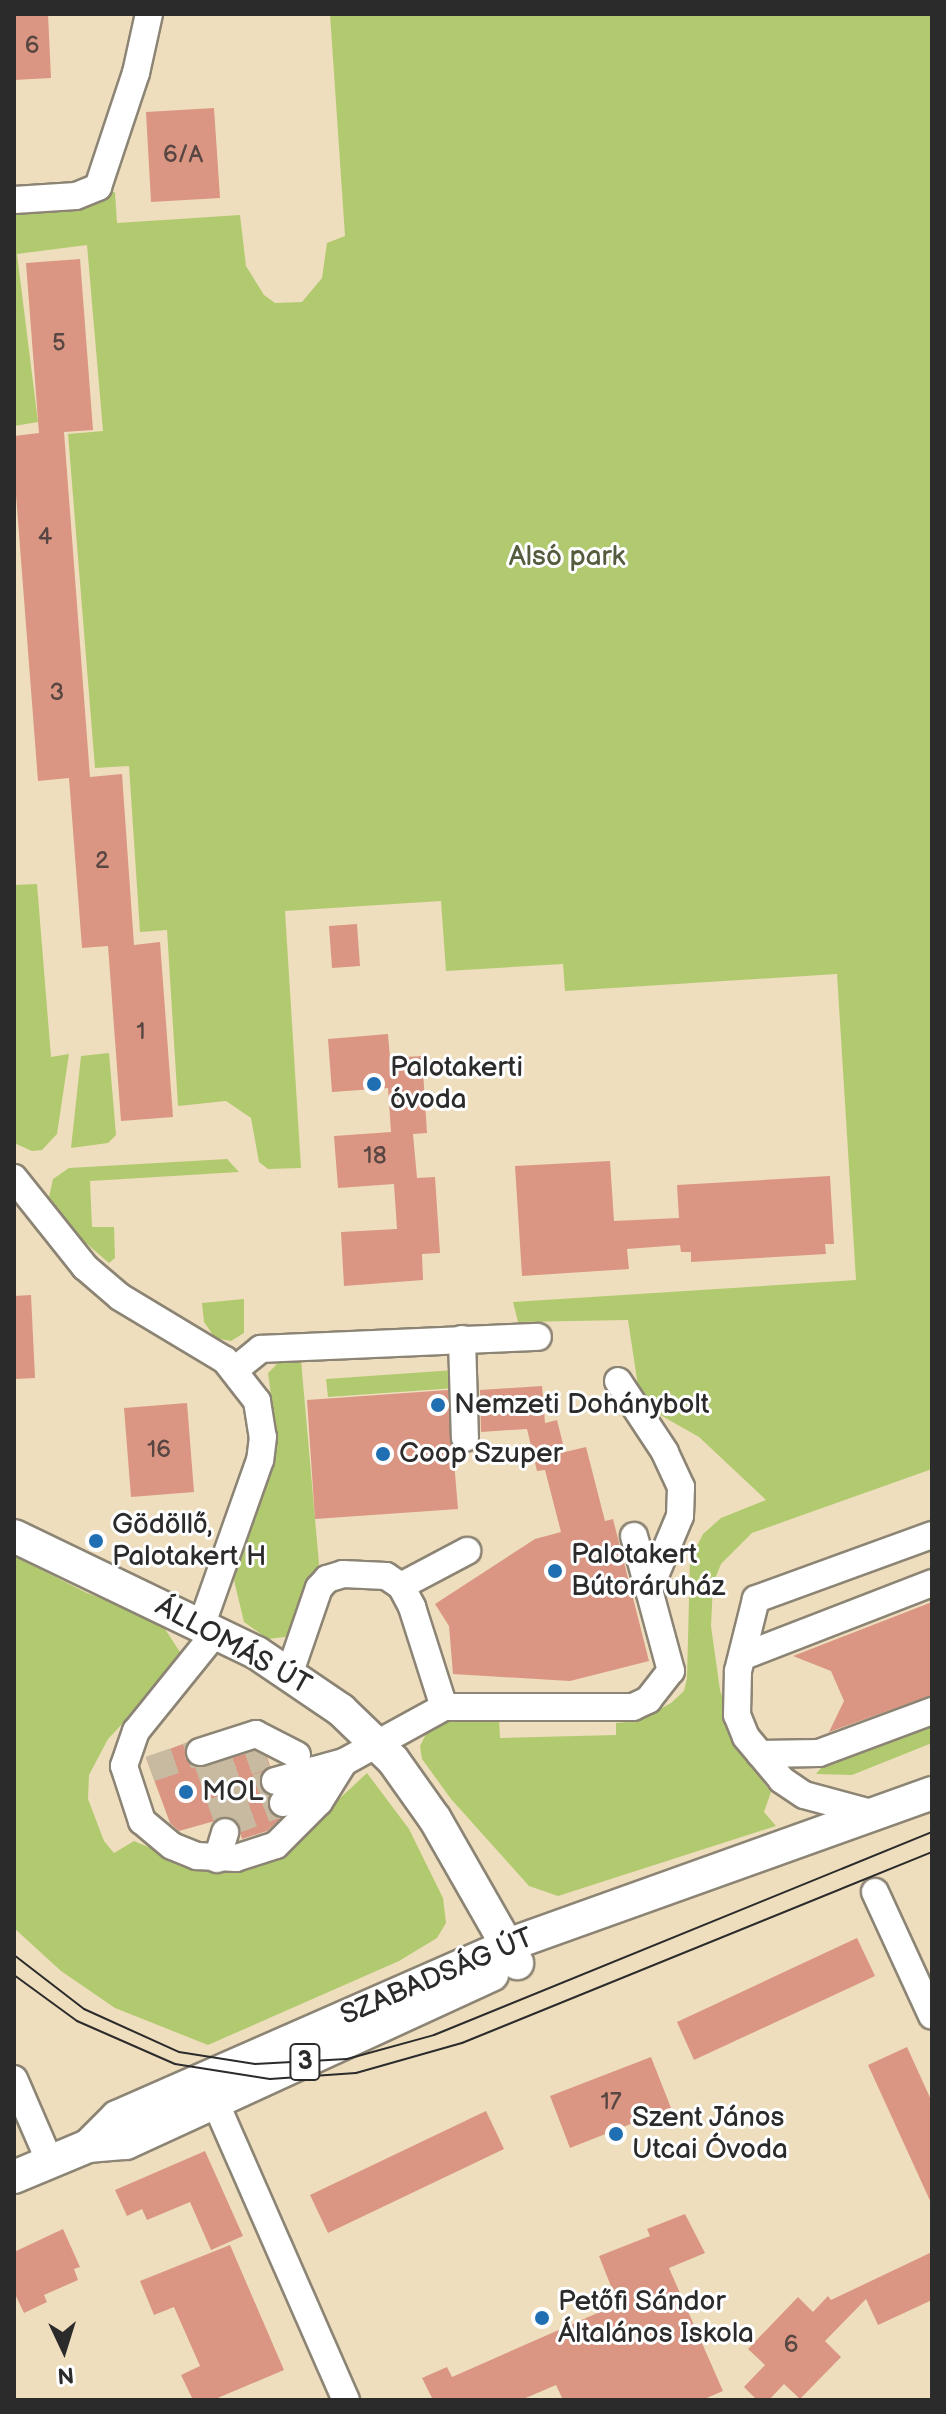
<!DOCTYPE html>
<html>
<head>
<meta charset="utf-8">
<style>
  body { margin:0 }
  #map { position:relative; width:946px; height:2414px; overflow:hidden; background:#eedebd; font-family:"Balsamiq Sans",sans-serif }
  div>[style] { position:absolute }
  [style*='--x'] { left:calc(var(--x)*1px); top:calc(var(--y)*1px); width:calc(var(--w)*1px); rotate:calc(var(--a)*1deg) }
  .green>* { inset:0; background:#b2ca6f }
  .building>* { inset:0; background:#da9682 }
  .minor-tunnel>* { height:26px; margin-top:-13px; transform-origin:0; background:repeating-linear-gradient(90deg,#c7baa0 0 26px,transparent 0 39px) }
  .roads { filter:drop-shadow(2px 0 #8c8474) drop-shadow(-2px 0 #8c8474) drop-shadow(0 2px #8c8474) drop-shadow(0 -2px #8c8474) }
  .minor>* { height:26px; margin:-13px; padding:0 13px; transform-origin:13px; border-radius:13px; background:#fff }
  .major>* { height:32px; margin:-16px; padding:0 16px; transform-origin:16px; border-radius:16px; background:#fff }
  .tram>* { height:2px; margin:-1px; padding:0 1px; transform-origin:1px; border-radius:1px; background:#2b2b2b }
  .dots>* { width:22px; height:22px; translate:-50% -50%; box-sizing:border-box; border:4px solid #fff; border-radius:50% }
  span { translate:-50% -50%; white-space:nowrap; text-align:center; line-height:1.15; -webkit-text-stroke:6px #fff; paint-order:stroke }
  .number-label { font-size:24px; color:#574641 }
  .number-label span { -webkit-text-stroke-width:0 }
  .shield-label span { padding:2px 6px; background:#fff; border:2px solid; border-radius:6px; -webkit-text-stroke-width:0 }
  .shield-label { font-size:26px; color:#2b2b2b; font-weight:700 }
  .park-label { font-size:28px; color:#545b3f }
  .poi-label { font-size:28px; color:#2b2b2b }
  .left { translate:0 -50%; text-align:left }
  .street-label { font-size:28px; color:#2b2b2b }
  .frame { position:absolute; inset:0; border:16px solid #2b2b2b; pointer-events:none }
  .north { position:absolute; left:24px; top:2310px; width:80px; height:80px; -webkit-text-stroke:6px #fff; paint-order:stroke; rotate:176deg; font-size:22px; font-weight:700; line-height:32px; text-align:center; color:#2b2b2b }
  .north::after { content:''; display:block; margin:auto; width:28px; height:36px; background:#2b2b2b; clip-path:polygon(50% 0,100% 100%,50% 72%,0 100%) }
</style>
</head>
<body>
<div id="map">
  <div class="green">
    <i style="clip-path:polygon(330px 14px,932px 14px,932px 1469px,752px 1533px,721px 1564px,713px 1584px,711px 1626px,720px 1690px,740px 1753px,771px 1792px,764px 1812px,776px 1826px,558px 1896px,529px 1886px,451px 1799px,422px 1759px,420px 1746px,427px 1732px,449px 1716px,499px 1719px,500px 1738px,616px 1735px,616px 1723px,638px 1721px,671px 1703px,684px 1691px,687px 1678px,690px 1560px,703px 1534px,721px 1518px,766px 1500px,699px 1437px,655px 1412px,638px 1386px,628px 1320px,518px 1322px,513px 1302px,856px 1280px,837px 974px,565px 991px,563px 964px,446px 971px,441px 901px,285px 911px,301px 1168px,268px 1169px,259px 1162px,251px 1118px,226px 1101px,178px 1106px,167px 930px,140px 932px,129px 766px,95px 768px,68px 434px,103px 431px,87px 245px,17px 254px,38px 422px,14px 426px,14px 209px,115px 192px,117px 223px,240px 215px,246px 266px,264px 295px,275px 303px,302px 302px,322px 278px,327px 243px,345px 236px)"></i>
    <i style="clip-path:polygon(37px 884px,51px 1057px,69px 1054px,57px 1134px,42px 1150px,32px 1151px,14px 1143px,14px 885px)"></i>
    <i style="clip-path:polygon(109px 1053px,116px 1135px,108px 1143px,71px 1148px,81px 1056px)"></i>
    <i style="clip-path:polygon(227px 1159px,239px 1172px,90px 1181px,92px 1227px,114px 1227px,115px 1258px,109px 1263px,73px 1232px,49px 1197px,53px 1179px,69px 1168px)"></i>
    <i style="clip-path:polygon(244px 1299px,244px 1333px,231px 1341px,215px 1338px,204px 1322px,202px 1303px)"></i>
    <i style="clip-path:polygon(301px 1360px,319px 1564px,293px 1636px,268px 1639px,244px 1622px,234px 1580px,277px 1439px,268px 1373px,278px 1363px)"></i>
    <i style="clip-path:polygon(455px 1370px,456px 1388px,328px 1397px,326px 1379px)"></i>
    <i style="clip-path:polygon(14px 1556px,87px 1593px,159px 1620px,184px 1658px,108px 1739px,89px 1775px,88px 1799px,104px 1841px,114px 1853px,134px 1841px,207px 1872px,243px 1871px,281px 1853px,367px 1773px,409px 1829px,443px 1898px,446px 1923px,437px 1938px,399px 1961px,208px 2045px,115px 2008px,61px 1971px,14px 1928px)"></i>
    <i style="clip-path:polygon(932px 1722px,932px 1743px,852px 1775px,816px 1774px,825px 1763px)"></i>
  </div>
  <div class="building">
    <i style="clip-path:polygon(14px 14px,48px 14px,51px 78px,14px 80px)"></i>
    <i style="clip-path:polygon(214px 108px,220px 198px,151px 202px,146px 112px)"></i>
    <i style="clip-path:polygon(80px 259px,93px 430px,64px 432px,90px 777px,122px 774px,134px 945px,160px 942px,173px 1117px,121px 1121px,108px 946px,82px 948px,69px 778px,38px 781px,14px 469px,14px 436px,39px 433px,26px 263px)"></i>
    <i style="clip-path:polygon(357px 924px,360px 966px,332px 968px,329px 926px)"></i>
    <i style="clip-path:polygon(388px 1034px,390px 1058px,422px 1056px,427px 1133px,413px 1134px,417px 1178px,435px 1177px,440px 1253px,422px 1254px,423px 1280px,344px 1286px,341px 1232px,397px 1229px,394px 1184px,338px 1188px,334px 1136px,391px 1132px,388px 1088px,332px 1092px,328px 1039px)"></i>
    <i style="clip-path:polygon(610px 1161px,614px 1221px,679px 1218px,677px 1185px,830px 1176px,834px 1244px,825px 1244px,826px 1254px,691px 1262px,691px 1252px,681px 1252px,680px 1245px,627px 1249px,629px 1269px,522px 1276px,515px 1166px)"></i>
    <i style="clip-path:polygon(31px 1295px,35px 1378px,14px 1379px,14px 1296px)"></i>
    <i style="clip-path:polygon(542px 1386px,545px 1423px,557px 1420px,565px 1452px,586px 1447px,605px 1521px,613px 1519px,649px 1661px,570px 1681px,453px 1674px,449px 1626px,435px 1604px,535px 1539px,561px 1532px,545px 1470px,537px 1471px,527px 1429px,481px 1432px,480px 1390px)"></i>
    <i style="clip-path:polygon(448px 1390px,458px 1509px,315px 1519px,307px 1400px)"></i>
    <i style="clip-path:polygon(187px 1403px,194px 1492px,131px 1497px,124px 1408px)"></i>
    <i style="clip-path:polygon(932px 1602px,932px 1695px,829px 1732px,844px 1701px,831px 1671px,793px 1656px)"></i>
    <i style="clip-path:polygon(188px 1742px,185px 1758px,197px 1768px,255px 1751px,267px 1757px,270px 1766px,259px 1784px,269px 1796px,268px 1808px,280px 1819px,267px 1831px,242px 1839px,237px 1822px,229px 1817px,179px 1831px,170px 1823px,146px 1758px)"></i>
    <i style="clip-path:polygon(857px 1938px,875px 1976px,694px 2060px,677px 2022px)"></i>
    <i style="clip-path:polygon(907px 2047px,932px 2102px,932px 2205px,868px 2065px)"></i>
    <i style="clip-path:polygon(651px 2057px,671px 2108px,570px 2148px,550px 2096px)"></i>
    <i style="clip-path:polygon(486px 2111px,504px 2149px,328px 2233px,310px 2195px)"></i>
    <i style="clip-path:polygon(205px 2151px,243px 2236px,211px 2250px,190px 2202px,147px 2220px,142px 2209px,127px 2216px,115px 2190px)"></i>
    <i style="clip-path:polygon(685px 2214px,705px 2253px,669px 2268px,723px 2391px,702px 2400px,563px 2400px,556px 2385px,521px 2400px,433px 2400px,422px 2378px,447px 2367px,452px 2377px,618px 2304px,599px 2256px,650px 2236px,647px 2229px)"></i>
    <i style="clip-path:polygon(63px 2229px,80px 2267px,74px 2269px,78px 2280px,44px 2295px,47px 2302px,24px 2313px,14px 2292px,14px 2252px)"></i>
    <i style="clip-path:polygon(230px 2245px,284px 2370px,213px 2400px,193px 2400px,181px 2375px,200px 2366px,174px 2307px,154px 2315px,140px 2281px)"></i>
    <i style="clip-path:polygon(932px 2252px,932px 2300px,878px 2325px,866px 2299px,825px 2341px,841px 2357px,800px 2399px,784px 2384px,769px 2400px,757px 2400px,744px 2387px,765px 2365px,748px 2349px,798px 2297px,813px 2312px,828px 2296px,831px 2300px)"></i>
  </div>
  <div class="minor-tunnel">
    <i style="--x:206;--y:1759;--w:68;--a:71"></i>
    <i style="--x:150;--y:1769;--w:53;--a:-18.8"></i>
    <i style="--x:211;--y:1775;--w:58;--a:-19.1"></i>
    <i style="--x:220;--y:1800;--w:58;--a:-19.1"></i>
    <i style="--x:225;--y:1832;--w:9;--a:-72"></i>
    <i style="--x:228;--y:1823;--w:59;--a:-20"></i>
  </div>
  <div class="roads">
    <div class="minor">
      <i style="--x:14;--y:200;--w:62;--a:-3.7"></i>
      <i style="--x:76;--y:196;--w:24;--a:-22"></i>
      <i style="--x:98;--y:187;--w:120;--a:-71.6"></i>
      <i style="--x:136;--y:73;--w:60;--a:-77.6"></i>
      <i style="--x:14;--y:1178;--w:114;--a:51.4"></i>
      <i style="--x:85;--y:1267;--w:46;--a:40.6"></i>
      <i style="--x:120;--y:1297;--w:122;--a:31"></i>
      <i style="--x:225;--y:1360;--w:52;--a:52"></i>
      <i style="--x:257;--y:1401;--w:36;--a:81"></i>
      <i style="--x:263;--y:1437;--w:23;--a:97"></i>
      <i style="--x:260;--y:1460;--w:174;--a:109.5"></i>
      <i style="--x:462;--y:1339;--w:99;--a:88.3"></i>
      <i style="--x:236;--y:1369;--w:32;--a:-39"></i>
      <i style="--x:261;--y:1349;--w:277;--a:-2.5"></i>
      <i style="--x:634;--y:1536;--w:56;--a:74.5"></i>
      <i style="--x:401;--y:1586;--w:75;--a:-27.9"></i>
      <i style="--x:216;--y:1632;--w:127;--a:128.9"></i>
      <i style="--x:136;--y:1731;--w:37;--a:109"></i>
      <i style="--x:124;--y:1766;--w:58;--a:71.9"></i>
      <i style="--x:142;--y:1821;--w:39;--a:40"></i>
      <i style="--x:172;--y:1846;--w:27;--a:22"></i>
      <i style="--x:197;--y:1856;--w:39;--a:3"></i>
      <i style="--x:236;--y:1858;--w:42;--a:-18"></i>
      <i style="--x:276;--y:1845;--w:61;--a:-45"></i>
      <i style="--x:319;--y:1802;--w:47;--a:-58"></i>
      <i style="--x:344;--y:1762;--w:114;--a:-28.8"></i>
      <i style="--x:444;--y:1707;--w:189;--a:0"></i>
      <i style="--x:633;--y:1707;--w:17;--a:-25"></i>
      <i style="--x:648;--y:1700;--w:37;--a:-52"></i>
      <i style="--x:671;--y:1671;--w:84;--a:-105.2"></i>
      <i style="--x:649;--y:1590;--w:80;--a:-67.3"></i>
      <i style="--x:680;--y:1516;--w:29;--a:-88"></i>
      <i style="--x:681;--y:1487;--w:38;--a:-115"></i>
      <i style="--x:665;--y:1452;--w:85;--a:-123.5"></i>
      <i style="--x:744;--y:1656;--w:202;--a:-21.2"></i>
      <i style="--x:290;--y:1672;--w:89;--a:-71"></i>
      <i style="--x:319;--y:1588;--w:12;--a:-48"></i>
      <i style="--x:327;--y:1579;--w:17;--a:-17"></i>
      <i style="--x:343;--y:1574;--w:43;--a:2.7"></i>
      <i style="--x:386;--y:1576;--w:18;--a:34"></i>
      <i style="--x:401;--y:1586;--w:24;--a:62"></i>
      <i style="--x:412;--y:1607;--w:105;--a:72.3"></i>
      <i style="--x:200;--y:1752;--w:59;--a:-17.8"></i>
      <i style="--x:256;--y:1734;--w:46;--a:27.1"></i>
      <i style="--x:760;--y:1754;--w:59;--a:-1"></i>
      <i style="--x:819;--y:1753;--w:121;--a:-20.4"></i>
      <i style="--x:275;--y:1781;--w:72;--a:-15.4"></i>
      <i style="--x:283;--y:1803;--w:46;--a:-45.9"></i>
      <i style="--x:875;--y:1814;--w:73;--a:-165"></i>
      <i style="--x:804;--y:1795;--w:27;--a:-146"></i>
      <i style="--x:782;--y:1780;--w:56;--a:-129.9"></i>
      <i style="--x:746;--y:1737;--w:24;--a:-112"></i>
      <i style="--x:737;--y:1715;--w:44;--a:-88.7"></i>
      <i style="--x:738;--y:1671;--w:74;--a:-76"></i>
      <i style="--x:756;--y:1599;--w:187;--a:-20"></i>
      <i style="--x:217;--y:1859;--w:28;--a:-73"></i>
      <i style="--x:875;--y:1892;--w:136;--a:65.3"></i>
      <i style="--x:14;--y:2079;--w:90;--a:66.6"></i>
      <i style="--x:216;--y:2104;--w:323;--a:66.3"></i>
    </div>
    <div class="major">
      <i style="--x:14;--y:1536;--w:270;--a:25.7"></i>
      <i style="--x:257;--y:1653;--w:102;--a:34.2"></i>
      <i style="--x:341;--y:1710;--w:72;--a:43.9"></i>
      <i style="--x:393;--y:1760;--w:72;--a:54.6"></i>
      <i style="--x:435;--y:1819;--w:166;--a:60.3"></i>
      <i style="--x:88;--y:2146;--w:41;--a:-45"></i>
      <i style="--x:117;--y:2117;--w:427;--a:-23.7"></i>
      <i style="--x:508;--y:1945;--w:450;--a:-19.7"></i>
      <i style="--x:14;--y:2177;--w:80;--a:-22.7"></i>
      <i style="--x:88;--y:2146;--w:38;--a:-5"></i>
      <i style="--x:126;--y:2143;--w:403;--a:-24.7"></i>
    </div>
  </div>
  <div class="tram">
    <i style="--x:14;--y:1955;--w:88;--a:37.6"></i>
    <i style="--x:84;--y:2009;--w:104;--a:24.4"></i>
    <i style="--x:179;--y:2052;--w:77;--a:9"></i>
    <i style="--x:255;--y:2064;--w:92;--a:-3.1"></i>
    <i style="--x:347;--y:2059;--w:90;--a:-15.4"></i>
    <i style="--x:434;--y:2035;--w:538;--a:-22.18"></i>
    <i style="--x:14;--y:1975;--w:78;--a:36.1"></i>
    <i style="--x:77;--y:2021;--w:107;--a:23.7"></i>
    <i style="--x:175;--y:2064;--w:96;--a:9"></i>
    <i style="--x:270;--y:2079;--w:86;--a:-4"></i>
    <i style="--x:356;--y:2073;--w:110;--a:-15.8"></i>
    <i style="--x:462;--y:2043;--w:507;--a:-22.12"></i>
  </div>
  <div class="dots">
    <i style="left:374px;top:1084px;background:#1f6fb2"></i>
    <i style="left:438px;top:1405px;background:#1f6fb2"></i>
    <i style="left:383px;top:1454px;background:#1f6fb2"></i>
    <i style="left:96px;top:1541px;background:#1f6fb2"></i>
    <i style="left:555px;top:1571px;background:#1f6fb2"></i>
    <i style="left:186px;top:1792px;background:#1f6fb2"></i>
    <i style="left:616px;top:2134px;background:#1f6fb2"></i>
    <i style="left:542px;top:2318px;background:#1f6fb2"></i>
  </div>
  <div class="number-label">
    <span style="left:32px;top:46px">6</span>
    <span style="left:183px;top:155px">6/A</span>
    <span style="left:59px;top:343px">5</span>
    <span style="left:45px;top:537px">4</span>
    <span style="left:57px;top:693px">3</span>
    <span style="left:102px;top:861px">2</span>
    <span style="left:141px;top:1032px">1</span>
    <span style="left:375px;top:1156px">18</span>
    <span style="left:159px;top:1450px">16</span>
    <span style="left:611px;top:2102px">17</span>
    <span style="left:791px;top:2345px">6</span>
  </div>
  <div class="shield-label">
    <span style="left:305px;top:2062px">3</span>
  </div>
  <div class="park-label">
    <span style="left:567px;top:557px">Alsó park</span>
  </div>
  <div class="poi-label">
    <span class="left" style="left:390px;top:1084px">Palotakerti<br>óvoda</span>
    <span class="left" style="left:454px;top:1405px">Nemzeti Dohánybolt</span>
    <span class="left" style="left:399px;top:1454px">Coop Szuper</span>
    <span class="left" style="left:112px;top:1541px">Gödöllő,<br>Palotakert H</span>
    <span class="left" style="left:571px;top:1571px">Palotakert<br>Bútoráruház</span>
    <span class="left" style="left:202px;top:1792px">MOL</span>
    <span class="left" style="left:632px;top:2134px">Szent János<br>Utcai Óvoda</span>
    <span class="left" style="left:558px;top:2318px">Petőfi Sándor<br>Általános Iskola</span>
  </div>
  <div class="street-label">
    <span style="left:233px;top:1646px;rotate:29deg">ÁLLOMÁS ÚT</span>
    <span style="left:437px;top:1977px;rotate:-23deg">SZABADSÁG ÚT</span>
  </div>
  <div class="frame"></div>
  <div class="north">N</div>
</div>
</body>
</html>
